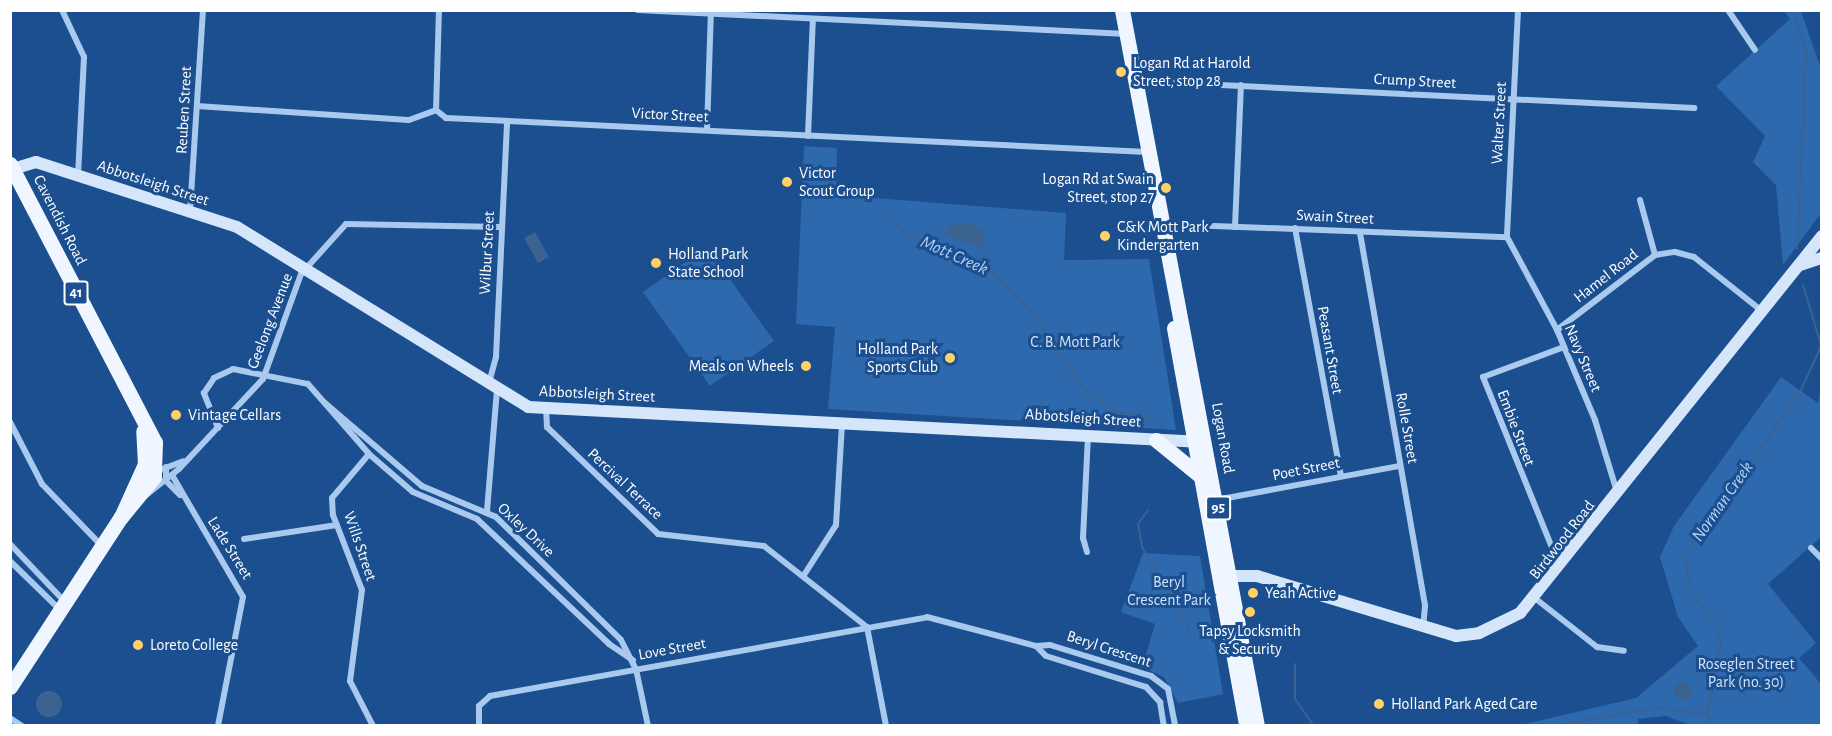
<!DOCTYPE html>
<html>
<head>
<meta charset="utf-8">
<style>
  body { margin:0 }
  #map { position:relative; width:1832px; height:736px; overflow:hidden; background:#1b4f8f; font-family:"Alegreya Sans",sans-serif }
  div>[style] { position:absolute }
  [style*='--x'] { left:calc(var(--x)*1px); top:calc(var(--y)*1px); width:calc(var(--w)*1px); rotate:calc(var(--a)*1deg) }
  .green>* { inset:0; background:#2e69ad }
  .water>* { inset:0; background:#3c6290 }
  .round { border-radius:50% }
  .stream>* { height:2px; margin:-1px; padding:0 1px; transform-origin:1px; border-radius:1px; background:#3c6290 }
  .street>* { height:6px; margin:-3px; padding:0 3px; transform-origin:3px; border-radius:3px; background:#a9c9ee }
  .secondary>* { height:12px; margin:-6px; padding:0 6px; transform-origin:6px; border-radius:6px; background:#d6e6fa }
  .primary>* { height:15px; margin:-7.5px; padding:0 7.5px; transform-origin:7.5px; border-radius:7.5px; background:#f0f6ff }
  .dots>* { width:16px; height:16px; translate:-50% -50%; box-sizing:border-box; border:3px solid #1b4f8f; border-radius:50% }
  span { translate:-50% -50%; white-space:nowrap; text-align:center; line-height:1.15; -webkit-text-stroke:6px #1b4f8f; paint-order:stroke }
  .shield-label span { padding:2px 4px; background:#1b4f8f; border:2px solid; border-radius:4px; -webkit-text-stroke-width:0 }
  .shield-label { font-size:15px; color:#fff; font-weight:700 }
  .poi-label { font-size:16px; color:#fff }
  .left { translate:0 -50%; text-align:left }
  .right { translate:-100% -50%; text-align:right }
  .street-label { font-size:16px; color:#fff }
  .park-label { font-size:16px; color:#cfe3fa }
  .water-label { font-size:18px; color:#b5d3f5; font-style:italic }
  .frame { position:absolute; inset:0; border:12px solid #fff; pointer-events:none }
</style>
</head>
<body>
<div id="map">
  <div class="green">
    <i style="clip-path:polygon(1784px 11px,1801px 11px,1821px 69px,1821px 213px,1783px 265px,1776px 185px,1753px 162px,1765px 136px,1716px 86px,1790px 19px)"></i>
    <i style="clip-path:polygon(804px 146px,837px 148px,836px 195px,1066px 213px,1064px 260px,1149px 259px,1176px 430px,828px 409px,835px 327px,796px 324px)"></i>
    <i style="clip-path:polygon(707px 247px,774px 341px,710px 386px,643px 292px)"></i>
    <i style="clip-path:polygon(1781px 377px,1818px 403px,1821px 388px,1821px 537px,1768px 584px,1816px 643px,1799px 658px,1821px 684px,1821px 725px,1690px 725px,1666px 716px,1638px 719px,1638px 725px,1516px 726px,1636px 698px,1698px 646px,1678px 617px,1660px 557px,1674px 526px)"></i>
    <i style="clip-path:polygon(1143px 553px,1200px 556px,1223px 694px,1178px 703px,1164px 677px,1142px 667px,1155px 624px,1121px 612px)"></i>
  </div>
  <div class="water">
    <i style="clip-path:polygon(967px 223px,983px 231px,983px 247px,943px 235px,950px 225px)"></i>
    <i style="clip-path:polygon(535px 232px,549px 257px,538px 263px,524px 238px)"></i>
    <i class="round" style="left:1674px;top:682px;width:18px;height:18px"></i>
    <i class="round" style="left:36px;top:691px;width:26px;height:26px"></i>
  </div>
  <div class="stream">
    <i style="--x:1793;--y:10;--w:46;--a:73.5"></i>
    <i style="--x:1806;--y:54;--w:195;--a:92.6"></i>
    <i style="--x:883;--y:217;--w:10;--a:29"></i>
    <i style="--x:895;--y:224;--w:24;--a:38"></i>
    <i style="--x:914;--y:239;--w:87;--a:23"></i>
    <i style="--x:994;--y:273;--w:56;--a:45.7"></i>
    <i style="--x:1033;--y:313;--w:95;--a:56.1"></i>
    <i style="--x:1086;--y:392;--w:37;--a:33"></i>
    <i style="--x:1117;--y:412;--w:28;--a:8"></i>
    <i style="--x:1145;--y:416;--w:22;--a:32"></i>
    <i style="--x:1148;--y:510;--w:17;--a:126"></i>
    <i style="--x:1138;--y:524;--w:23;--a:80"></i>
    <i style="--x:1142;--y:547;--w:95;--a:60.2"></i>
    <i style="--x:1295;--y:664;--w:35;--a:90"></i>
    <i style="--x:1295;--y:699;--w:33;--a:55"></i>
    <i style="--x:1552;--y:726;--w:105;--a:-9.9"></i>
    <i style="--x:1655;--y:708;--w:51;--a:6.7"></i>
    <i style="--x:1714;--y:726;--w:14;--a:-120"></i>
    <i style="--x:1707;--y:714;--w:70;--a:-78.5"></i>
    <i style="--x:1721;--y:645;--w:16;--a:-101"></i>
    <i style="--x:1718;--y:629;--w:44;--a:-126.6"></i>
    <i style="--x:1692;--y:594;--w:38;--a:-102"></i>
    <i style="--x:1684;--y:557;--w:202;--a:-54.9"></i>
    <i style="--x:1800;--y:392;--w:35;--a:-65"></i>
    <i style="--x:1815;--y:360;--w:16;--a:-68"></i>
    <i style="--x:1821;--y:345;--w:63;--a:-106.7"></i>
  </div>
  <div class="street">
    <i style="--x:62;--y:10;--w:52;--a:64.9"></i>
    <i style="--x:84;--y:57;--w:119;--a:92.9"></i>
    <i style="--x:638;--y:10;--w:489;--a:2.8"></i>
    <i style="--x:1518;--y:10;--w:227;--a:92.8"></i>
    <i style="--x:1507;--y:237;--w:106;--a:61.7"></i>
    <i style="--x:1557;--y:330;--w:98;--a:67.1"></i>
    <i style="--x:1595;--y:420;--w:75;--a:73"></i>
    <i style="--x:1728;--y:10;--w:48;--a:56"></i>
    <i style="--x:1137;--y:81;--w:558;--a:2.78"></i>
    <i style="--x:197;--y:106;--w:212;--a:3.8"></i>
    <i style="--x:409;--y:120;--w:29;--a:-20"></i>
    <i style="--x:436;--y:110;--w:13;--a:39"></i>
    <i style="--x:446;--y:118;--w:702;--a:2.78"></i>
    <i style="--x:436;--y:110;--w:100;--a:-88.3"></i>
    <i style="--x:707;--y:130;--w:119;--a:-88.1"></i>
    <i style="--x:808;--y:136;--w:117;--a:-87.6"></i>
    <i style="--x:1640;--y:200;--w:57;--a:74.7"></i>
    <i style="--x:190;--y:211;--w:201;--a:-86.3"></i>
    <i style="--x:1163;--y:224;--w:344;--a:2.2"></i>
    <i style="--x:1235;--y:227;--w:142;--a:-87.6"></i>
    <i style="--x:1295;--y:228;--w:252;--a:79.5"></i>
    <i style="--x:1360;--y:233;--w:379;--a:80.1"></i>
    <i style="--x:1425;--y:606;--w:21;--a:95"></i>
    <i style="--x:1557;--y:330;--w:123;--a:-37.4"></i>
    <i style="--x:1655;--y:255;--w:20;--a:-9"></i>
    <i style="--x:1675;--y:252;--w:20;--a:15"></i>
    <i style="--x:1694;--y:257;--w:87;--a:38.5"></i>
    <i style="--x:489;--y:383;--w:27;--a:-75"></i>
    <i style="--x:496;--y:357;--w:236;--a:-87.3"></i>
    <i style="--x:325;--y:403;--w:128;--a:40.6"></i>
    <i style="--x:422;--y:486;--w:80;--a:22.7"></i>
    <i style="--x:496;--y:517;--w:175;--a:44.5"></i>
    <i style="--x:621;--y:640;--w:33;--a:63"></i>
    <i style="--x:636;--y:669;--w:58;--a:78.1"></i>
    <i style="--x:546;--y:408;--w:19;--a:87"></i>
    <i style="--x:547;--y:427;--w:154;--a:43.9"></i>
    <i style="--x:658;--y:534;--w:107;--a:6.5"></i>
    <i style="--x:764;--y:546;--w:131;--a:38.2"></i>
    <i style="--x:867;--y:627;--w:101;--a:79.1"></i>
    <i style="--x:10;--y:422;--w:70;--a:62.7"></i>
    <i style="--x:42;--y:484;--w:85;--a:46"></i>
    <i style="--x:218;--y:428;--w:38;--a:-112"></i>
    <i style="--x:204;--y:393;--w:18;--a:-56"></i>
    <i style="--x:214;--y:378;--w:21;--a:-25"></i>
    <i style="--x:233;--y:369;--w:76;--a:11.3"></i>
    <i style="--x:308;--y:384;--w:93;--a:48.9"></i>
    <i style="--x:369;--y:454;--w:58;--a:40.8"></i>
    <i style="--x:413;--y:492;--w:69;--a:22.9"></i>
    <i style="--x:477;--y:519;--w:182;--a:43.4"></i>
    <i style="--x:609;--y:644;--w:29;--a:34"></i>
    <i style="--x:369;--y:454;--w:57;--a:130.1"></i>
    <i style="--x:332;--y:498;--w:17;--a:87"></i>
    <i style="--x:333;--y:515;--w:80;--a:68.9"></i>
    <i style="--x:362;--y:590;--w:92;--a:97.5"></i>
    <i style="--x:350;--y:681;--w:51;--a:62.9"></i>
    <i style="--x:166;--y:467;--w:14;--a:90"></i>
    <i style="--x:166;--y:481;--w:20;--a:45"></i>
    <i style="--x:155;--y:472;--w:30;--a:-21"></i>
    <i style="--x:172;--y:475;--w:141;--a:59.8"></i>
    <i style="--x:243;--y:597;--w:131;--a:101"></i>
    <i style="--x:145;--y:496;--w:43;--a:-38.5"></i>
    <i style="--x:179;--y:469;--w:123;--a:-47"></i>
    <i style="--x:263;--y:379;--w:112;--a:-70.1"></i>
    <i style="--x:301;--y:274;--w:67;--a:-48"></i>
    <i style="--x:346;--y:224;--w:156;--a:1.1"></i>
    <i style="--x:1216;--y:500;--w:187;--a:-10.5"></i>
    <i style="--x:487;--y:511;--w:121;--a:-85.3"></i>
    <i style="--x:244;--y:539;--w:94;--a:-8.6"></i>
    <i style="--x:10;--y:544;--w:80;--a:46.5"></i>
    <i style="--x:1811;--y:548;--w:16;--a:45"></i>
    <i style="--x:1087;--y:552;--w:15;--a:-106"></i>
    <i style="--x:1083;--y:538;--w:103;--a:-87.2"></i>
    <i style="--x:10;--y:561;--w:70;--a:44.4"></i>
    <i style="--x:1559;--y:565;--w:203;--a:-112"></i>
    <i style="--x:1483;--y:377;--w:86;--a:-20.3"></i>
    <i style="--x:804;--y:575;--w:59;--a:-57.4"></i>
    <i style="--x:836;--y:525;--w:102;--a:-86.6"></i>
    <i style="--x:1536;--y:599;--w:78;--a:38.2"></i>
    <i style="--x:1597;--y:647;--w:27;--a:8"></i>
    <i style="--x:1036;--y:646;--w:14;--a:45"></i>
    <i style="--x:1046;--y:656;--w:105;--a:17.2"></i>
    <i style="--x:1146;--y:687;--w:21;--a:47"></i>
    <i style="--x:1160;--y:702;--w:24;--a:81"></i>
    <i style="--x:10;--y:718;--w:14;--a:34"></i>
    <i style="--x:479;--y:726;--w:20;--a:-90"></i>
    <i style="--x:479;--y:706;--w:15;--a:-42"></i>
    <i style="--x:490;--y:696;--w:444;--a:-10.2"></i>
    <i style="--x:927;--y:617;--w:113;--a:14.9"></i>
    <i style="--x:1036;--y:646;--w:14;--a:-4"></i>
    <i style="--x:1050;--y:645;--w:106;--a:17.1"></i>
    <i style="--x:1151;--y:676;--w:21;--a:37"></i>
    <i style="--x:1168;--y:689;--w:38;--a:79"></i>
  </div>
  <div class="secondary">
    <i style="--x:13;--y:169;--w:24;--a:-17"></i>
    <i style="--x:36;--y:162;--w:211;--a:17.9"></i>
    <i style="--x:237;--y:227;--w:342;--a:31.7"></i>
    <i style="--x:528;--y:407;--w:675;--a:2.97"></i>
    <i style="--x:1800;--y:265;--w:23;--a:-18"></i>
    <i style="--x:1222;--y:576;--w:35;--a:0"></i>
    <i style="--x:1257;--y:576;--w:208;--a:16.8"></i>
    <i style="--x:1456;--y:636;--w:23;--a:-7"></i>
    <i style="--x:1479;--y:633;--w:46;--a:-26"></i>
    <i style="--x:1520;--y:613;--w:483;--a:-51.3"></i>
  </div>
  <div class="primary">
    <i style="--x:1122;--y:10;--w:729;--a:79.32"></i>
    <i style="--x:10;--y:164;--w:314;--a:62.5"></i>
    <i style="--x:155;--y:442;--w:35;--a:92"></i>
    <i style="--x:154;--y:477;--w:52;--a:129.5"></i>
    <i style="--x:1174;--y:328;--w:404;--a:79.7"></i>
    <i style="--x:1156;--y:440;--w:55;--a:39.1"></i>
    <i style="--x:10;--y:687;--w:203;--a:-56.9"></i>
    <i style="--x:121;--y:517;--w:58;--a:-65.6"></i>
    <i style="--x:145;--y:464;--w:33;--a:-93"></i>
  </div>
  <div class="dots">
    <i style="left:1121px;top:72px;background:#ffd166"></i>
    <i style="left:787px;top:182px;background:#ffd166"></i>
    <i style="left:1166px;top:188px;background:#ffd166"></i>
    <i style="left:1105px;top:236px;background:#ffd166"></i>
    <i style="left:656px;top:263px;background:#ffd166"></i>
    <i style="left:950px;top:358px;background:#ffd166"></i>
    <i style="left:806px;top:366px;background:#ffd166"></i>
    <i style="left:176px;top:415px;background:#ffd166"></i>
    <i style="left:1253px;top:593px;background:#ffd166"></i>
    <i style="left:1250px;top:612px;background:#ffd166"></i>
    <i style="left:138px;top:645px;background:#ffd166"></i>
    <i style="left:1379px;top:704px;background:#ffd166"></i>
  </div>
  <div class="shield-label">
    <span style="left:76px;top:293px">41</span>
    <span style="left:1218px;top:508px">95</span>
  </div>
  <div class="poi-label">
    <span class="left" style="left:1133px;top:72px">Logan Rd at Harold<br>Street, stop 28</span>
    <span class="left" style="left:799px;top:182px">Victor<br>Scout Group</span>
    <span class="right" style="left:1154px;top:188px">Logan Rd at Swain<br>Street, stop 27</span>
    <span class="left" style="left:1117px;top:236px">C&amp;K Mott Park<br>Kindergarten</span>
    <span class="left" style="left:668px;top:263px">Holland Park<br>State School</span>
    <span class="right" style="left:938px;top:358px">Holland Park<br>Sports Club</span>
    <span class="right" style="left:794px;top:366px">Meals on Wheels</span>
    <span class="left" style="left:188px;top:415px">Vintage Cellars</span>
    <span class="left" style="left:1265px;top:593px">Yeah Active</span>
    <span style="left:1250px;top:640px">Tapsy Locksmith<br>&amp; Security</span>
    <span class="left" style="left:150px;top:645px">Loreto College</span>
    <span class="left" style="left:1391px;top:704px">Holland Park Aged Care</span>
  </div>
  <div class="street-label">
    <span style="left:1415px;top:81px;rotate:3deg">Crump Street</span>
    <span style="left:184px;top:110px;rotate:-87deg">Reuben Street</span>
    <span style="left:670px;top:115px;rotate:3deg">Victor Street</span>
    <span style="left:1499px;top:123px;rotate:-87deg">Walter Street</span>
    <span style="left:153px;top:183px;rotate:18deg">Abbotsleigh Street</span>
    <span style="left:1335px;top:217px;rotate:3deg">Swain Street</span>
    <span style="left:60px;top:220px;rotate:63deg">Cavendish Road</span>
    <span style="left:487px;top:253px;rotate:-87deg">Wilbur Street</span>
    <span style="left:1606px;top:276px;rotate:-38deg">Hamel Road</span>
    <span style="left:270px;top:321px;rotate:-69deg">Geelong Avenue</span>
    <span style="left:1330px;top:350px;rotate:80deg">Peasant Street</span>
    <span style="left:1583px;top:358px;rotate:67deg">Navy Street</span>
    <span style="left:597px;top:394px;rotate:3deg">Abbotsleigh Street</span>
    <span style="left:1083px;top:418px;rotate:4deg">Abbotsleigh Street</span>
    <span style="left:1407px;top:428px;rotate:80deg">Rolle Street</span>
    <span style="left:1516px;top:428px;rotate:69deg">Embie Street</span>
    <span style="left:1223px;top:438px;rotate:80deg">Logan Road</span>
    <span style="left:1306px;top:469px;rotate:-11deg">Poet Street</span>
    <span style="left:625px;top:484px;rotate:43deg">Percival Terrace</span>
    <span style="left:526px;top:530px;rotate:43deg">Oxley Drive</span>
    <span style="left:1562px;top:540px;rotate:-52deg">Birdwood Road</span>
    <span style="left:360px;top:546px;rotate:71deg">Wills Street</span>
    <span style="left:230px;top:548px;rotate:58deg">Lade Street</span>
    <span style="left:672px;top:649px;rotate:-10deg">Love Street</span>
    <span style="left:1109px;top:649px;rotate:18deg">Beryl Crescent</span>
  </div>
  <div class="park-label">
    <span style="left:1075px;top:342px">C. B. Mott Park</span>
    <span style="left:1169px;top:591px">Beryl<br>Crescent Park</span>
    <span style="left:1746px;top:673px">Roseglen Street<br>Park (no. 30)</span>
  </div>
  <div class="water-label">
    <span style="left:954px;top:256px;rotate:24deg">Mott Creek</span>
    <span style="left:1723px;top:502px;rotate:-55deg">Norman Creek</span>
  </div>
  <div class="frame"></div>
</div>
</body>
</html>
